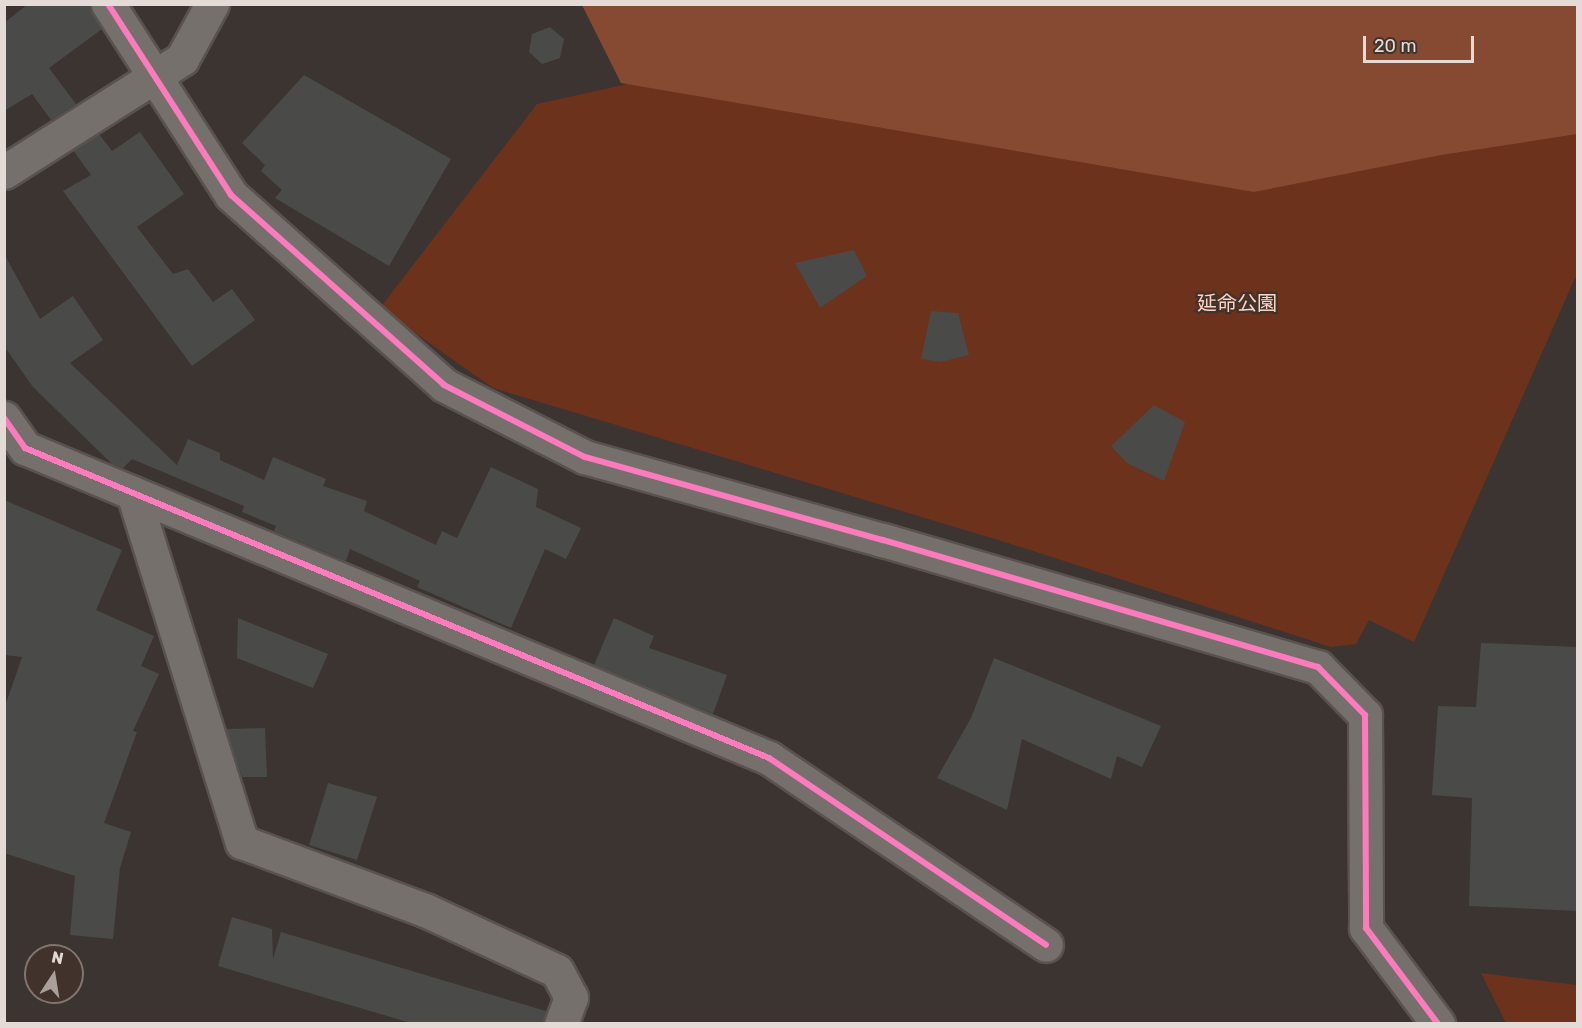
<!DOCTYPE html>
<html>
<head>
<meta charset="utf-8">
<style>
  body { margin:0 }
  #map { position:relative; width:1582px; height:1028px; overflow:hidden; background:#3c3431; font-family:Rubik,"Noto Sans JP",sans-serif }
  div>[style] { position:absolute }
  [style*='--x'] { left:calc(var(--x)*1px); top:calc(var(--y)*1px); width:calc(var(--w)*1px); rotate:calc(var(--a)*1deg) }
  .green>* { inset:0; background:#6c321b }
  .forest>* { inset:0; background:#864a32 }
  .building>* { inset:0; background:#4a4a48 }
  .roads { filter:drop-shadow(2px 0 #59524f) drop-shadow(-2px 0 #59524f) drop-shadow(0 2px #59524f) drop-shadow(0 -2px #59524f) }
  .minor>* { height:33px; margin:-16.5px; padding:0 16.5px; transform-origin:16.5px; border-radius:16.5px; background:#76706d }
  .cycleway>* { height:6px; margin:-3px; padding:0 3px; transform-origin:3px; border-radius:3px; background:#fd7abc }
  span { translate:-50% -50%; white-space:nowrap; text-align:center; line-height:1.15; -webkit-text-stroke:4.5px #41322c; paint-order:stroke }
  .park-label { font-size:20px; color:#fcd2c2 }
  .frame { position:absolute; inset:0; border:6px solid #e4dad6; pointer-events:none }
  .north { position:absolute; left:24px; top:944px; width:60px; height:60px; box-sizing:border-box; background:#41322c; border:2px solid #827570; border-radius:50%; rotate:12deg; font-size:16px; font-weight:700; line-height:24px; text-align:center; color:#e4dad6 }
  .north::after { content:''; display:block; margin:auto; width:21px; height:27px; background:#a9a09c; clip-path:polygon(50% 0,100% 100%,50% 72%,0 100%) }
  .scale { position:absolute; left:1363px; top:36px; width:111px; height:27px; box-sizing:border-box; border:3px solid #e4dad6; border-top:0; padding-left:8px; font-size:18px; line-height:21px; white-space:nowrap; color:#e4dad6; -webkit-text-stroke:4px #41322c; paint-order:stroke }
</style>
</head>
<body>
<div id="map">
  <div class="green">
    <i style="clip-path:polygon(1577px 5px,1577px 279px,1575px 278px,1414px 642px,1369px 620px,1356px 644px,1331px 647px,1008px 543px,493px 388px,380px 308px,537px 104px,727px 62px)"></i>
    <i style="clip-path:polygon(1481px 973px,1577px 985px,1577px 1023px,1506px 1023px)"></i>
  </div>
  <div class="forest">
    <i style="clip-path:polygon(582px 5px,1577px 5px,1577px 134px,1441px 155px,1254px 192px,621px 83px)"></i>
  </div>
  <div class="building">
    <i style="clip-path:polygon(28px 4px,89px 4px,102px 29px,49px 68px,76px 104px,51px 120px,32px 94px,4px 111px,4px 23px)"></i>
    <i style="clip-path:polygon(550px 27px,564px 39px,560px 58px,542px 64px,529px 52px,532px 34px)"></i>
    <i style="clip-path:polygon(304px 75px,451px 159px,389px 266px,275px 198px,282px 190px,261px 171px,265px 165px,242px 143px)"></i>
    <i style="clip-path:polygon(140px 132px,184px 194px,137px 227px,173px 274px,188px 269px,213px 302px,232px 289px,255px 320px,192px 366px,63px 191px,91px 175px,73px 150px,99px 134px,112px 151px)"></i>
    <i style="clip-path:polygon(854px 250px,867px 276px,820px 308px,795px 263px)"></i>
    <i style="clip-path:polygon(4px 254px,40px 319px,73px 296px,103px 340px,70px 363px,177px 465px,188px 439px,220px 453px,220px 460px,264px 480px,273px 457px,326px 479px,323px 486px,367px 501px,364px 511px,436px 545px,442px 531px,457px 538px,491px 467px,538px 489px,536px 507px,581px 528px,566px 559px,545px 549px,511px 628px,417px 587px,420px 581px,350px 549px,346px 561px,274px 531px,276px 526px,242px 512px,244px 506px,132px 459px,123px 468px,112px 464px,33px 387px,4px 346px)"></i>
    <i style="clip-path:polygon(931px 311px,958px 313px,969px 355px,941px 362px,921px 359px)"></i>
    <i style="clip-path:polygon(1154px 405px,1185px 422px,1164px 481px,1127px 463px,1111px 446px)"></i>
    <i style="clip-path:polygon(4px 500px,122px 550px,96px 610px,154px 636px,141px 666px,159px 674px,133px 731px,137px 732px,104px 823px,131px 832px,120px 868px,113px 939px,70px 935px,75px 876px,4px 853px,4px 709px,22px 657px,4px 655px)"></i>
    <i style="clip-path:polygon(238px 618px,328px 654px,313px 688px,237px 658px)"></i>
    <i style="clip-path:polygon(614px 618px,654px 636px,649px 648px,727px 675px,713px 714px,594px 665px)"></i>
    <i style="clip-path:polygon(1481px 643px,1578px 647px,1578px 911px,1469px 906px,1472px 798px,1432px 795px,1438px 706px,1476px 707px)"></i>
    <i style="clip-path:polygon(994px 658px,1161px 726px,1142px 767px,1117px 756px,1111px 779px,1022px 739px,1007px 810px,937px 778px,971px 718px)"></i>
    <i style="clip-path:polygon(265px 728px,267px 777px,242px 777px,226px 729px)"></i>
    <i style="clip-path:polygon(328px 783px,377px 797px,357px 860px,309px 845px)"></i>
    <i style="clip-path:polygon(232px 917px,272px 929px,273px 959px,281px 932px,546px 1011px,543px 1023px,411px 1023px,218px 966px)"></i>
  </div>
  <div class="roads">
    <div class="minor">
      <i style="--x:108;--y:4;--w:227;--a:57.2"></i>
      <i style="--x:231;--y:195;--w:285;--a:41.7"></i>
      <i style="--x:444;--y:385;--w:158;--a:27.1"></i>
      <i style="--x:585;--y:457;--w:309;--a:15.6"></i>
      <i style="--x:883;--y:540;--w:453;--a:16.3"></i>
      <i style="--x:1318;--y:667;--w:67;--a:45.6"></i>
      <i style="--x:1365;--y:715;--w:213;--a:89.7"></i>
      <i style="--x:1366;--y:928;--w:120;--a:53.1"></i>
      <i style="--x:4;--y:172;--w:211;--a:-32.4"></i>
      <i style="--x:182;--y:59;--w:63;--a:-61.4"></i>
      <i style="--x:4;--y:418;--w:37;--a:55"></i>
      <i style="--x:25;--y:448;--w:806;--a:22.62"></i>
      <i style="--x:769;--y:758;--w:334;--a:34"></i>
      <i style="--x:133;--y:493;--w:366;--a:72.7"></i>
      <i style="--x:242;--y:842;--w:195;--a:20.4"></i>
      <i style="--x:425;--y:910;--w:145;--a:24.8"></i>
      <i style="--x:557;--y:971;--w:30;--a:62"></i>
      <i style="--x:571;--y:997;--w:29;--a:110"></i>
    </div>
  </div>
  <div class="cycleway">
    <i style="--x:108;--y:4;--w:227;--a:57.2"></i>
    <i style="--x:231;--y:195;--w:285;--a:41.7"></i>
    <i style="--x:444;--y:385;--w:158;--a:27.1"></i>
    <i style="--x:585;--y:457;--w:309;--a:15.6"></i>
    <i style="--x:883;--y:540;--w:453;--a:16.3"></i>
    <i style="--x:1318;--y:667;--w:67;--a:45.6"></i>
    <i style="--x:1365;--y:715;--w:213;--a:89.7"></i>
    <i style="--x:1366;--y:928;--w:120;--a:53.1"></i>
    <i style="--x:4;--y:418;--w:37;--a:55"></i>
    <i style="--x:25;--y:448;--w:806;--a:22.62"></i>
    <i style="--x:769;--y:758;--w:334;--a:34"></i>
  </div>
  <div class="park-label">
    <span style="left:1237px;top:303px">延命公園</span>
  </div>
  <div class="frame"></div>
  <div class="north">N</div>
  <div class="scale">20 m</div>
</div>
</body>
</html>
